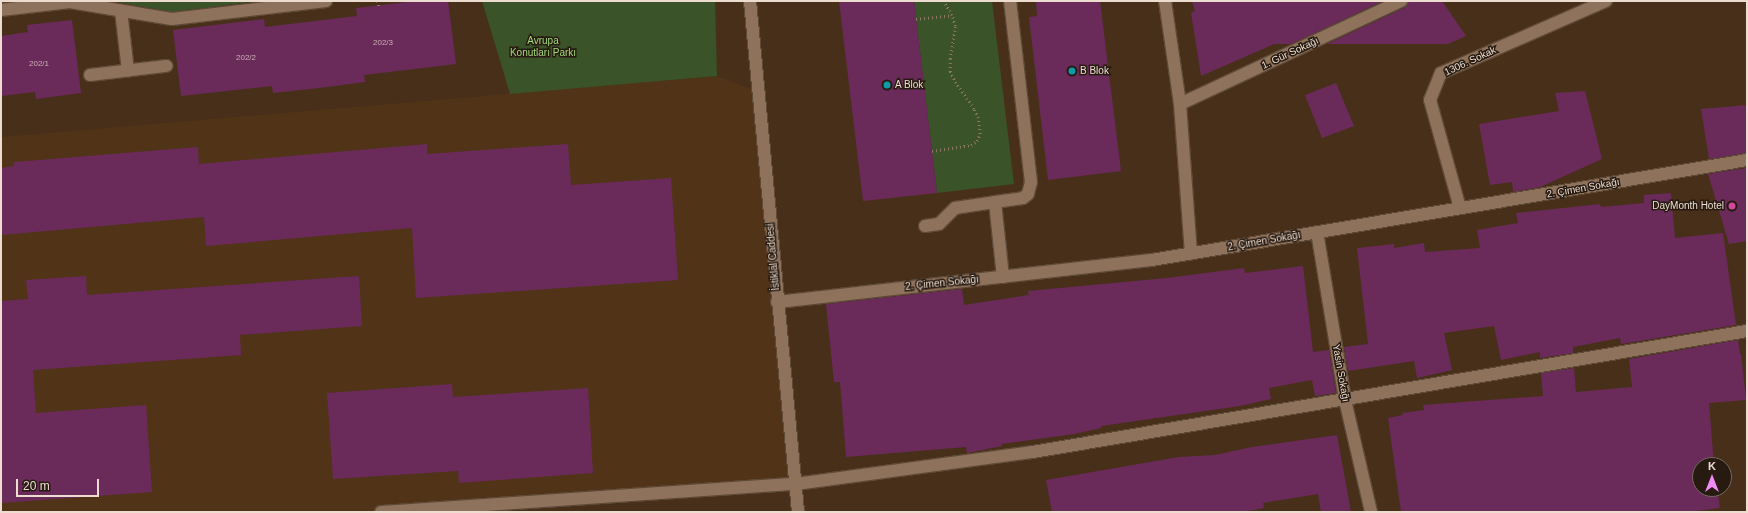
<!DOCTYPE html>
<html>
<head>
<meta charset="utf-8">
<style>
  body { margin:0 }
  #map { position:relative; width:1748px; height:513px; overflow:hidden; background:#482f1a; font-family:Arial,sans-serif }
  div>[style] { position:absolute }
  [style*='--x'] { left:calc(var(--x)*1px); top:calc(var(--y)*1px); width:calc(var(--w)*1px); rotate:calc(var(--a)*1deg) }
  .built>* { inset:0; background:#513318 }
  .green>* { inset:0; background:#3a5328 }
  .building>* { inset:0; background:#6a2b5b }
  .path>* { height:2.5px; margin-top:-1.25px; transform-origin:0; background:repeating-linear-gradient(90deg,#8c7765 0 1px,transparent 0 4px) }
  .roads { filter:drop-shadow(1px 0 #5f4a38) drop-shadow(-1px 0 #5f4a38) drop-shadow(0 1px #5f4a38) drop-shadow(0 -1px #5f4a38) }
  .minor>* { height:12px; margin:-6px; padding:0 6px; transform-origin:6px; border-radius:6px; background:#8f725b }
  .dots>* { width:11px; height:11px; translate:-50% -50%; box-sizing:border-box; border:2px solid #261a11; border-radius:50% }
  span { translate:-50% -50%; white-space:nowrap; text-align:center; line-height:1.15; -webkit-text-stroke:3px #261a11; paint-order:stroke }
  .number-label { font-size:8px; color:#ccb0b3 }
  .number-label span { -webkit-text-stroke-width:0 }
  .park-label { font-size:10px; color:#a2da7a }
  .street-label { font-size:10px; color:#edddd0 }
  .poi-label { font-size:10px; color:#edddd0 }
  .left { translate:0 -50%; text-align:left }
  .right { translate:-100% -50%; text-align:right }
  .frame { position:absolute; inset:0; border:2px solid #edddd0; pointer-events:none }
  .north { position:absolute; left:1692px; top:457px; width:40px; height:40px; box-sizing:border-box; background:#261a11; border:1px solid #76685d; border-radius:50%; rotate:0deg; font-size:11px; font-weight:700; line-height:16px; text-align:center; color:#edddd0 }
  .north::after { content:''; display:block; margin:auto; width:14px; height:18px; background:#f08bf5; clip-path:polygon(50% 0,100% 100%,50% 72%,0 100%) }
  .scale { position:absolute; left:16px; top:479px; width:83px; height:18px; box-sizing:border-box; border:2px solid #edddd0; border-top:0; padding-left:5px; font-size:12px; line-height:14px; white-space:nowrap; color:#edddd0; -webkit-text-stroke:3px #261a11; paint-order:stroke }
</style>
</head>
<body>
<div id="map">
  <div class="built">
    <i style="clip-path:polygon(717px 76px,759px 92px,796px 484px,381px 512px,1px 512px,1px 137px)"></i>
  </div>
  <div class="green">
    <i style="clip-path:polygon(112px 1px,258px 1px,172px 12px)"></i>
    <i style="clip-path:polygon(482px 1px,715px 1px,717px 76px,510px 94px)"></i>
    <i style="clip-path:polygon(914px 1px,992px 1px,1014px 184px,937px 193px)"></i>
  </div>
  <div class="building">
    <i style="clip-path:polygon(417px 1px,448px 1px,456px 64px,364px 75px,365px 82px,319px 88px,273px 93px,272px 86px,181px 96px,173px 30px,264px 19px,265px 27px,357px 16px,356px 8px)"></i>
    <i style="clip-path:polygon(839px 1px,914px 1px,937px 193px,863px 201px)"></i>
    <i style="clip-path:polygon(1036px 1px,1100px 1px,1121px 171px,1048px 180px,1029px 17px,1037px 16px)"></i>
    <i style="clip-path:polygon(1192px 1px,1383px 1px,1291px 44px,1274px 44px,1201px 76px,1191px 13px,1195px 11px)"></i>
    <i style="clip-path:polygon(1408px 1px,1442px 1px,1466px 36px,1448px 44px,1327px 44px,1404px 8px)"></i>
    <i style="clip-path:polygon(72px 20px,81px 93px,36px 99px,35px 92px,1px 96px,1px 36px,28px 32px,27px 25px)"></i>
    <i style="clip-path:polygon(1336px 83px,1354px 126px,1322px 138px,1305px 95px)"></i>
    <i style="clip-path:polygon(1585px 91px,1602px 159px,1540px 187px,1513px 192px,1512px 182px,1490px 185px,1479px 124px,1559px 111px,1555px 93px)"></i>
    <i style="clip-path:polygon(1747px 105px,1747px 153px,1709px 159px,1701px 109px)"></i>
    <i style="clip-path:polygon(427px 144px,427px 154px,568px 144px,571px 185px,671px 178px,678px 280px,416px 298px,412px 228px,206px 246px,204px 217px,1px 235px,1px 168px,14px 166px,14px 162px,198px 147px,199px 164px)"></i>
    <i style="clip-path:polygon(1747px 168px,1747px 241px,1729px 244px,1708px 174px)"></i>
    <i style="clip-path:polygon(1671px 193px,1675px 238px,1723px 233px,1736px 325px,1621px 344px,1620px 338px,1573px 347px,1573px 353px,1540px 358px,1540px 352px,1501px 360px,1494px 326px,1444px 333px,1452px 370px,1417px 378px,1414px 361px,1348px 371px,1344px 347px,1368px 344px,1357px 248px,1394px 244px,1394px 248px,1424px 243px,1425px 252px,1480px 248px,1477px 230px,1518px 223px,1516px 213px,1600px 204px,1601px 207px,1644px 203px,1644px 195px)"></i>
    <i style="clip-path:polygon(1303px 266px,1313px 352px,1329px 350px,1336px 393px,1315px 396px,1312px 380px,1269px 388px,1271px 399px,1240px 406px,1101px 426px,1101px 428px,1074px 434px,1001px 444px,1002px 446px,967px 453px,966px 447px,846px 457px,840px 382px,834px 382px,826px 304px,962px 289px,964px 305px,1029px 295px,1028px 291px,1167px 278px,1244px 268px,1245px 273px)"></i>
    <i style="clip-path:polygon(86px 276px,87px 295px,359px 276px,362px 326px,240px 335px,241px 355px,33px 370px,36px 413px,146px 405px,152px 492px,1px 503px,1px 301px,28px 299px,26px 280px)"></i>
    <i style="clip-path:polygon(1738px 340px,1740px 354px,1741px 354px,1746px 400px,1709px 403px,1714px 465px,1700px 465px,1700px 489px,1717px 489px,1720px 508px,1688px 512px,1401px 512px,1388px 418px,1403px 415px,1402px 413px,1424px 410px,1423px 405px,1543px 396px,1541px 373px,1574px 368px,1576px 392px,1632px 387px,1629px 359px)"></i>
    <i style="clip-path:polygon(452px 384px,453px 397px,588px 388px,593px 473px,459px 483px,458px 471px,333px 479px,327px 393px)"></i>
    <i style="clip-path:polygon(1337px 435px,1351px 512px,1321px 512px,1318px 494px,1263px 503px,1264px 508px,1244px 512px,1052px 512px,1046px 480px,1179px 457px,1215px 455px,1252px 447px)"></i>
  </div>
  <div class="path">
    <i style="--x:378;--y:1;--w:5;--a:79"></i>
    <i style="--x:916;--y:19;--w:36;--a:-6"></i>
    <i style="--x:932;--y:151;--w:39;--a:-9"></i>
    <i style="--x:971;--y:145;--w:7;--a:-34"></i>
    <i style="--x:977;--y:141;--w:8;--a:-67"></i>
    <i style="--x:980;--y:134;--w:16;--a:-97"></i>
    <i style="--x:978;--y:118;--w:10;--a:-114"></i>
    <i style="--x:974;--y:109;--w:32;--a:-125"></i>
    <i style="--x:956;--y:83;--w:13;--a:-119"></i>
    <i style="--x:950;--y:72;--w:13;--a:-90"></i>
    <i style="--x:950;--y:59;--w:33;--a:-81"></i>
    <i style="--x:955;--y:26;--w:11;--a:-105"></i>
    <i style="--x:952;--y:15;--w:17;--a:-123"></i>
  </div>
  <div class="roads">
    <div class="minor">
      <i style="--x:750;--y:1;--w:513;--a:84.63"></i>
      <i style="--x:1165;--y:1;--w:104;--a:81.7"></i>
      <i style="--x:1180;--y:104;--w:150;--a:85.8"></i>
      <i style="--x:1;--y:10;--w:69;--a:-6.6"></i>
      <i style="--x:70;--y:2;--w:103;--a:9.5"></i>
      <i style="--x:172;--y:19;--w:155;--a:-6.7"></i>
      <i style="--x:121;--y:11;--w:60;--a:83.3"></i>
      <i style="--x:90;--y:75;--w:77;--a:-6.8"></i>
      <i style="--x:1180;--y:104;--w:244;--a:-25"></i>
      <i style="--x:1460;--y:208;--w:112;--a:-105.5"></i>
      <i style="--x:1430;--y:100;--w:29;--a:-68"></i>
      <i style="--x:1441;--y:73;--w:180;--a:-23.6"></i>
      <i style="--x:925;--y:226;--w:14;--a:-8"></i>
      <i style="--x:939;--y:224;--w:23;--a:-45"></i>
      <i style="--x:955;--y:208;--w:40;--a:-8.5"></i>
      <i style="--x:1317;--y:232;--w:170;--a:80.5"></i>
      <i style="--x:1345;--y:400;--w:115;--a:76.9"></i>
      <i style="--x:1003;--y:277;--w:75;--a:-96.1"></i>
      <i style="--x:995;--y:202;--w:28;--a:-8"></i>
      <i style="--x:1023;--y:198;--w:6;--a:-39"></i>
      <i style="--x:1028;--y:194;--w:12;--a:-76"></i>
      <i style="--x:1031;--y:182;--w:182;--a:-96.6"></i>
      <i style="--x:777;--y:302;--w:377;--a:-6.4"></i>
      <i style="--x:1152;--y:260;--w:603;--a:-9.54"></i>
      <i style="--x:381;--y:512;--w:416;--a:-3.9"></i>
      <i style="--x:796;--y:484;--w:239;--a:-7.7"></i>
      <i style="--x:1033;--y:452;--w:724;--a:-9.62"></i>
    </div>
  </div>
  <div class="dots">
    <i style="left:1072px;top:71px;background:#0f9aa8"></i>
    <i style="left:887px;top:85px;background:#0f9aa8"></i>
    <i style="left:1732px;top:206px;background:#d1479c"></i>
  </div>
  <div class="number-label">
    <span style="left:383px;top:43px">202/3</span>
    <span style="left:246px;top:58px">202/2</span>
    <span style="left:39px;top:64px">202/1</span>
  </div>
  <div class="park-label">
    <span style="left:543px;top:46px">Avrupa<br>Konutları Parkı</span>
  </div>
  <div class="street-label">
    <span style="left:1290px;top:53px;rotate:-25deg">1. Gür Sokağı</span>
    <span style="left:1470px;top:61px;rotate:-25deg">1306. Sokak</span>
    <span style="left:1583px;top:188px;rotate:-10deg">2. Çimen Sokağı</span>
    <span style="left:1264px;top:241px;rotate:-10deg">2. Çimen Sokağı</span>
    <span style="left:773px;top:257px;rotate:-95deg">İstiklal Caddesi</span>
    <span style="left:942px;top:283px;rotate:-6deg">2. Çimen Sokağı</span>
    <span style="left:1341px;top:373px;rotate:80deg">Yasin Sokağı</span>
  </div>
  <div class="poi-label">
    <span class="left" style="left:1080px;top:71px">B Blok</span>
    <span class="left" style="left:895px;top:85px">A Blok</span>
    <span class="right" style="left:1724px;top:206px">DayMonth Hotel</span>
  </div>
  <div class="frame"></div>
  <div class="north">K</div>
  <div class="scale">20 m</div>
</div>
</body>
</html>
